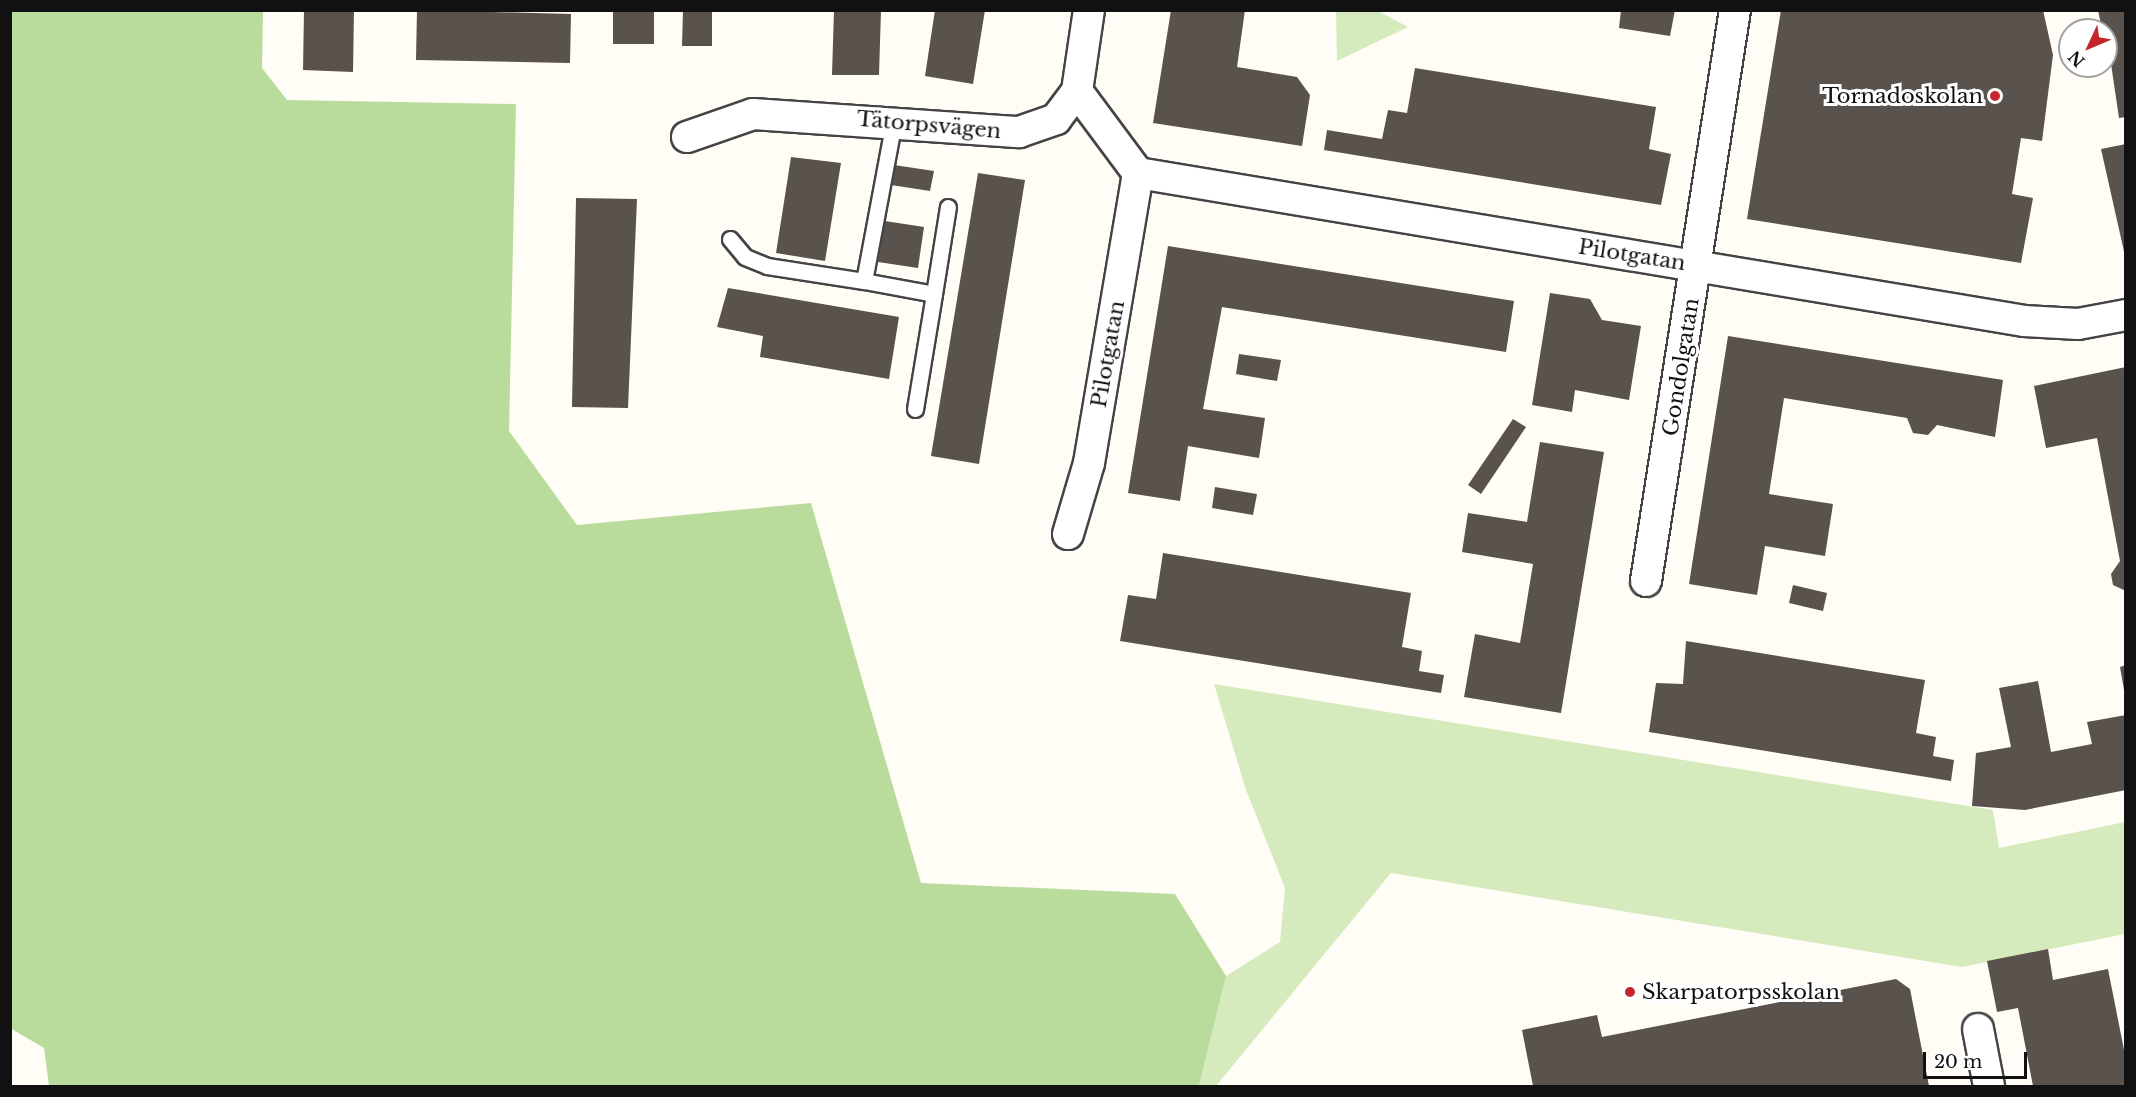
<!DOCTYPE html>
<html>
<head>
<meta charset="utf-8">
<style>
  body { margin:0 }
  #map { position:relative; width:2136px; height:1097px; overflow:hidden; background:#fffdf5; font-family:"Libre Baskerville",serif }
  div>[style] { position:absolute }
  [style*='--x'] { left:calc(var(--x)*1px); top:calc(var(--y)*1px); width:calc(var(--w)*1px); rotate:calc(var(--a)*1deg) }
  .green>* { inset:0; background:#d5ebbd }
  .forest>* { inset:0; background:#b9dc9c }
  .building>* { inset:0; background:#5a524d }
  .roads { filter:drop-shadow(2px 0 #444) drop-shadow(-2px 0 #444) drop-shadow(0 2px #444) drop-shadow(0 -2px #444) }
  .lane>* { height:15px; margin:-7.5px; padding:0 7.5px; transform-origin:7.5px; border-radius:7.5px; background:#fff }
  .street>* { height:30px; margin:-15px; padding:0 15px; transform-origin:15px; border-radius:15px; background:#fff }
  .dots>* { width:16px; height:16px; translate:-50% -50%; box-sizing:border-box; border:3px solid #fff; border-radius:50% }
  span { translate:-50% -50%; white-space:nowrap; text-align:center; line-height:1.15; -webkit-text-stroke:6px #fff; paint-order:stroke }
  .poi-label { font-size:21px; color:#111 }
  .right { translate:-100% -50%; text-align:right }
  .left { translate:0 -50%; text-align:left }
  .street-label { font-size:21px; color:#111 }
  .frame { position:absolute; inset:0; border:12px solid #111; pointer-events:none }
  .north { position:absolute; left:2058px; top:18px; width:60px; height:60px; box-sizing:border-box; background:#fff; border:2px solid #a0a0a0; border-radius:50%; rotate:226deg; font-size:16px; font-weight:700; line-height:24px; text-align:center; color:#111 }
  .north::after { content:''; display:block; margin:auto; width:21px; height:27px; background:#c4262e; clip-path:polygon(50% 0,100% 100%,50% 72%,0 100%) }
  .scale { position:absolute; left:1923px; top:1052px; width:104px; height:27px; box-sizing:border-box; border:3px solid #111; border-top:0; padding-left:8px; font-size:18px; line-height:21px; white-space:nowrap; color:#111; -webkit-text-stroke:4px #fff; paint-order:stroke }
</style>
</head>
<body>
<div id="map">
  <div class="green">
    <i style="clip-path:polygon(1336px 11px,1378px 11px,1408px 27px,1337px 61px)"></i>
    <i style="clip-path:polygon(1214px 684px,1993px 810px,1999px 848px,2125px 822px,2125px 934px,1962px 967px,1391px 873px,1216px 1086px,1199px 1086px,1226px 976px,1280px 942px,1285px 888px,1246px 790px)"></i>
  </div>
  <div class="forest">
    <i style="clip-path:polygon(11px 10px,263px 11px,262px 68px,287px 100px,516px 104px,509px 431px,577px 525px,811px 503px,921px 883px,1175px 894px,1226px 976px,1199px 1086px,49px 1086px,44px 1048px,10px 1028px)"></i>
  </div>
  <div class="building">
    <i style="clip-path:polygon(304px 10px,354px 10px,353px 72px,303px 70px)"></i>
    <i style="clip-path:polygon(417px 10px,571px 14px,570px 63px,416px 60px)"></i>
    <i style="clip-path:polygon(613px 10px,654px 10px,654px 44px,613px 44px)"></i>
    <i style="clip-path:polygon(683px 10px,712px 10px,712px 46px,682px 46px)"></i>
    <i style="clip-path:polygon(834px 10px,881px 10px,879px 75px,832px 75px)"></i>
    <i style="clip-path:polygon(935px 10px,985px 10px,973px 84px,925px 76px)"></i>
    <i style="clip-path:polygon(1171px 10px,1245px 10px,1237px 67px,1297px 77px,1310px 95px,1302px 146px,1153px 123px)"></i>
    <i style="clip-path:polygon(1621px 10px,1675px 10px,1670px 36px,1619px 28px)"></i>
    <i style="clip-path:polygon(1781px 10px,2043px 10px,2053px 55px,2042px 141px,2021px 138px,2012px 194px,2033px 198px,2021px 263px,1747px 219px)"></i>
    <i style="clip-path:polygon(2098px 10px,2126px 10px,2126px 117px,2119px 118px,2106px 30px,2102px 30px)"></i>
    <i style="clip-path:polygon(1415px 68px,1656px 107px,1649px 149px,1671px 154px,1661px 205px,1324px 150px,1327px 130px,1382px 139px,1388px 110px,1407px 113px)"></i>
    <i style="clip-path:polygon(2126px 144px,2126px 256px,2125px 256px,2101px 149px)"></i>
    <i style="clip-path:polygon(791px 157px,841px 163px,825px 261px,776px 253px)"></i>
    <i style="clip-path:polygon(894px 165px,934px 171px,930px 191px,891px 185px)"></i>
    <i style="clip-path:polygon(978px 173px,1025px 180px,979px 464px,931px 456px)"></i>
    <i style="clip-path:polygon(576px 198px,637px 199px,628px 408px,572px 407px)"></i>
    <i style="clip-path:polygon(885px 221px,924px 227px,918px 268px,878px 262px)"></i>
    <i style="clip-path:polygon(1168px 246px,1514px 301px,1506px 352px,1222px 307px,1203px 409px,1265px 418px,1259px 458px,1188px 446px,1180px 501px,1128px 493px)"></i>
    <i style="clip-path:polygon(728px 288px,899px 317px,889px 379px,760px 357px,763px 336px,717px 327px)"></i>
    <i style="clip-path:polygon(1550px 293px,1590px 299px,1602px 320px,1641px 326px,1629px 400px,1575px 390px,1572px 412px,1532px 405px)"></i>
    <i style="clip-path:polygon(1728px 336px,2003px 380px,1995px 437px,1937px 425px,1928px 435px,1913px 433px,1907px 418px,1784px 398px,1769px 494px,1833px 504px,1825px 556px,1765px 546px,1757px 595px,1689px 584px)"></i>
    <i style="clip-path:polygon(1239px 354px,1281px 360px,1277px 381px,1236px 374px)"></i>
    <i style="clip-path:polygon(2126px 367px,2126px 591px,2113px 585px,2111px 574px,2120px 561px,2097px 438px,2046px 448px,2034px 386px)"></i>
    <i style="clip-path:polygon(1513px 419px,1526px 427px,1481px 494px,1468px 485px)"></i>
    <i style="clip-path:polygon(1540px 442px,1604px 452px,1561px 713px,1464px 697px,1475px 634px,1520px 643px,1533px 564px,1462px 552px,1468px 513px,1527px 522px)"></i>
    <i style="clip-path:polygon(1215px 487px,1257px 494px,1253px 515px,1212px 508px)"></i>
    <i style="clip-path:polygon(1163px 553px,1411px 593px,1402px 647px,1422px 651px,1419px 671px,1444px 675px,1441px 693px,1120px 641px,1128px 595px,1156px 599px)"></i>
    <i style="clip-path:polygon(1793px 585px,1827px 593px,1823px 611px,1789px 603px)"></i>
    <i style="clip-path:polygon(1686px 641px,1925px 680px,1916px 733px,1936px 737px,1933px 756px,1954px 760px,1951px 781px,1649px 732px,1656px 683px,1683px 684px)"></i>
    <i style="clip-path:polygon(2126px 665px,2126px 689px,2124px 690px,2120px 667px)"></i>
    <i style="clip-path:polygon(2038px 681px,2051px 752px,2092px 744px,2087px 722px,2126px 715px,2126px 790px,2025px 810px,1972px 806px,1976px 753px,2011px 747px,1999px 688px)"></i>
    <i style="clip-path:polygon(2048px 949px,2053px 980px,2108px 969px,2126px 1060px,2126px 1086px,2033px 1086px,2018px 1008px,1997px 1012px,1987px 961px)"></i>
    <i style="clip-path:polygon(1896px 979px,1910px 989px,1929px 1086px,1533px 1086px,1522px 1030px,1597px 1015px,1602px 1037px)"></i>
  </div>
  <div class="roads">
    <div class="lane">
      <i style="--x:894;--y:121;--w:163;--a:100.6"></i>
      <i style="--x:864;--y:281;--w:71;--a:10.5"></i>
      <i style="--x:934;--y:294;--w:88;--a:-80.9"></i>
      <i style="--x:730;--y:239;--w:23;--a:50"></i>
      <i style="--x:745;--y:257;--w:24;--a:22"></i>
      <i style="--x:767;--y:266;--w:98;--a:8.8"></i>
      <i style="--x:915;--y:409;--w:117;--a:-80.6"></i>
    </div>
    <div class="street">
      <i style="--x:1077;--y:91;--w:102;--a:53.4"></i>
      <i style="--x:1138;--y:173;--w:898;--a:9.48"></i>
      <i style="--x:2024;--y:321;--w:54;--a:3.2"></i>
      <i style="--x:2078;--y:324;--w:49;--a:-10.6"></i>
      <i style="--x:687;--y:137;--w:70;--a:-19.2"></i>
      <i style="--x:753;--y:114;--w:267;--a:3.9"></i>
      <i style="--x:1019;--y:132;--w:39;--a:-19"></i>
      <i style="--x:1056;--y:119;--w:35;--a:-53"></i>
      <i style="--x:1077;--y:91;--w:82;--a:-81.6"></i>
      <i style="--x:1068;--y:534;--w:74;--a:-73.5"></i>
      <i style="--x:1089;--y:463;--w:294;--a:-80.4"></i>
      <i style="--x:1646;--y:581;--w:578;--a:-81.14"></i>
      <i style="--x:1978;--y:1029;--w:58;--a:79.1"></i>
    </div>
  </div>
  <div class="dots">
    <i style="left:1995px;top:96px;background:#c4262e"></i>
    <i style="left:1630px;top:992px;background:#c4262e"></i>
  </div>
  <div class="poi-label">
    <span class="right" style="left:1983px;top:96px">Tornadoskolan</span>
    <span class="left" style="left:1642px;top:992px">Skarpatorpsskolan</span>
  </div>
  <div class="street-label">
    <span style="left:929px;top:125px;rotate:5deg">Tätorpsvägen</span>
    <span style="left:1632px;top:255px;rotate:9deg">Pilotgatan</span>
    <span style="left:1108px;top:354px;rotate:-80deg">Pilotgatan</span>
    <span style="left:1681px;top:367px;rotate:-81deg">Gondolgatan</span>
  </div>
  <div class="frame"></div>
  <div class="north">N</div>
  <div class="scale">20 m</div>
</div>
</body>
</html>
